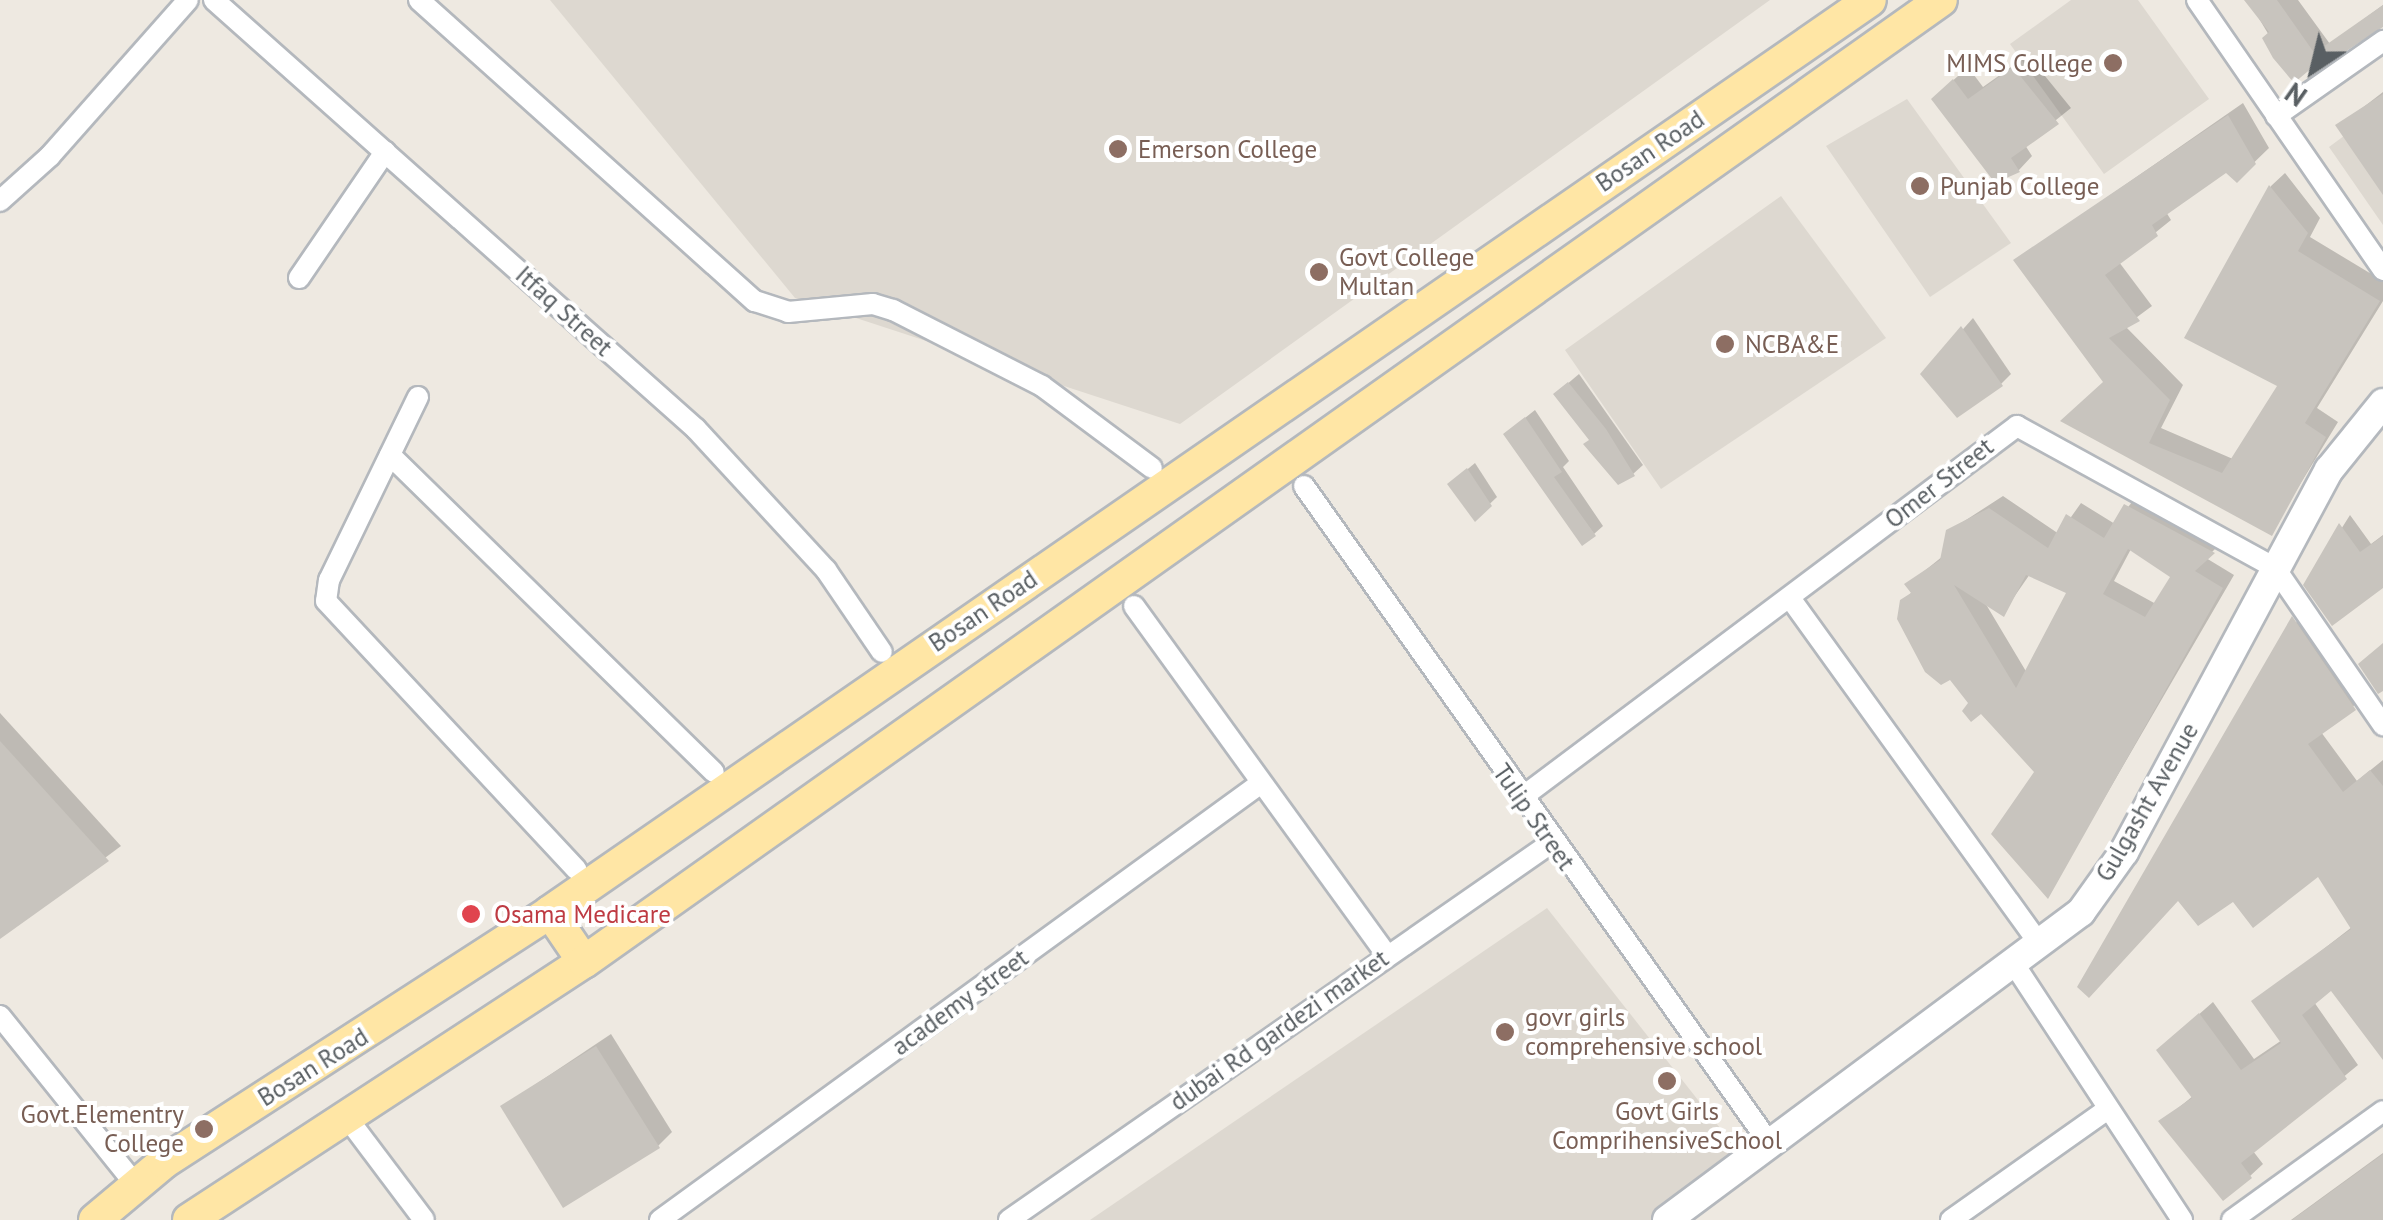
<!DOCTYPE html>
<html>
<head>
<meta charset="utf-8">
<style>
  body { margin:0 }
  #map { position:relative; width:2383px; height:1220px; overflow:hidden; background:#eee9e1; font-family:"PT Sans",sans-serif }
  div>[style] { position:absolute }
  [style*='--x'] { left:calc(var(--x)*1px); top:calc(var(--y)*1px); width:calc(var(--w)*1px); rotate:calc(var(--a)*1deg) }
  .education>* { inset:0; background:#ddd8d0 }
  .shadow>* { inset:0; background:#0003 }
  .building>* { inset:0; background:#c8c4be }
  .roads { filter:drop-shadow(2px 0 #b4b8bd) drop-shadow(-2px 0 #b4b8bd) drop-shadow(0 2px #b4b8bd) drop-shadow(0 -2px #b4b8bd) }
  .street>* { height:20px; margin:-10px; padding:0 10px; transform-origin:10px; border-radius:10px; background:#fff }
  .secondary>* { height:28px; margin:-14px; padding:0 14px; transform-origin:14px; border-radius:14px; background:#fff }
  .primary>* { height:32px; margin:-16px; padding:0 16px; transform-origin:16px; border-radius:16px; background:#ffe6a5 }
  .dots>* { width:28px; height:28px; translate:-50% -50%; box-sizing:border-box; border:5px solid #fff; border-radius:50% }
  span { translate:-50% -50%; white-space:nowrap; text-align:center; line-height:1.15; -webkit-text-stroke:8px #fff; paint-order:stroke }
  .education-label { font-size:25px; color:#785e54 }
  .right { translate:-100% -50%; text-align:right }
  .left { translate:0 -50%; text-align:left }
  .street-label { font-size:25px; color:#595f63 }
  .health-label { font-size:25px; color:#be3a42 }
  .north { position:absolute; left:2263px; top:20px; width:100px; height:100px; -webkit-text-stroke:8px #fff; paint-order:stroke; rotate:215deg; font-size:28px; font-weight:700; line-height:40px; text-align:center; color:#595f63 }
  .north::after { content:''; display:block; margin:auto; width:35px; height:45px; background:#595f63; clip-path:polygon(50% 0,100% 100%,50% 72%,0 100%) }
</style>
</head>
<body>
<div id="map">
  <div class="education">
    <i style="clip-path:polygon(550px 0,1770px 0,1180px 424px,795px 298px)"></i>
    <i style="clip-path:polygon(2071px 0,2138px 0,2209px 99px,2104px 174px,2010px 44px)"></i>
    <i style="clip-path:polygon(1907px 99px,2011px 243px,1930px 297px,1826px 146px)"></i>
    <i style="clip-path:polygon(2383px 107px,2383px 225px,2329px 147px)"></i>
    <i style="clip-path:polygon(1781px 196px,1886px 338px,1661px 489px,1565px 350px)"></i>
    <i style="clip-path:polygon(1547px 908px,1742px 1156px,1653px 1220px,1090px 1220px)"></i>
  </div>
  <div class="shadow">
    <i style="clip-path:polygon(2248px 0,2298px 0,2330px 44px,2383px 5px,2383px 26px,2328px 50px,2295px 79px)"></i>
    <i style="clip-path:polygon(2028px 55px,2071px 108px,2025px 145px,2032px 156px,2019px 170px,1996px 180px,1948px 85px,1968px 67px,1983px 87px)"></i>
    <i style="clip-path:polygon(2383px 92px,2383px 191px,2339px 126px)"></i>
    <i style="clip-path:polygon(2243px 103px,2269px 148px,2237px 179px,2226px 170px,2166px 212px,2171px 220px,2119px 262px,2152px 306px,2125px 326px,2183px 385px,2161px 428px,2233px 459px,2280px 385px,2187px 336px,2271px 186px,2285px 173px,2320px 218px,2310px 237px,2383px 281px,2383px 301px,2317px 408px,2338px 422px,2271px 532px,2064px 421px,2106px 382px,2017px 260px)"></i>
    <i style="clip-path:polygon(1973px 318px,2011px 374px,2001px 384px,1923px 374px)"></i>
    <i style="clip-path:polygon(1579px 374px,1643px 465px,1633px 474px,1592px 439px,1566px 385px)"></i>
    <i style="clip-path:polygon(1535px 410px,1569px 461px,1563px 467px,1603px 526px,1594px 534px,1515px 426px)"></i>
    <i style="clip-path:polygon(1475px 463px,1497px 497px,1475px 518px,1457px 478px)"></i>
    <i style="clip-path:polygon(evenodd,2139px 493px,2225px 539px,2206px 558px,2234px 575px,2048px 895px,2037px 772px,1971px 703px,1902px 602px,1913px 591px,1907px 585px,1943px 556px,1949px 531px,2003px 496px,2059px 534px,2081px 503px,2115px 524px,2139px 493px,2131px 549px,2173px 576px,2156px 604px,2114px 581px,2131px 549px,2139px 493px,2030px 574px,2070px 592px,2027px 673px,1984px 601px,2003px 613px,2030px 574px)"></i>
    <i style="clip-path:polygon(2350px 515px,2371px 544px,2383px 535px,2383px 585px,2306px 585px)"></i>
    <i style="clip-path:polygon(2306px 606px,2367px 695px,2321px 732px,2357px 781px,2383px 760px,2383px 1050px,2332px 988px,2314px 1002px,2358px 1065px,2253px 1151px,2263px 1164px,2250px 1176px,2162px 1121px,2193px 1096px,2172px 1038px,2213px 1002px,2254px 1059px,2282px 1040px,2255px 1002px,2352px 927px,2319px 874px,2233px 899px,2179px 898px,2080px 987px)"></i>
    <i style="clip-path:polygon(0 713px,121px 846px,0 936px)"></i>
    <i style="clip-path:polygon(611px 1034px,672px 1132px,658px 1146px,503px 1106px)"></i>
    <i style="clip-path:polygon(2383px 1153px,2383px 1220px,2291px 1220px)"></i>
  </div>
  <div class="building">
    <i style="clip-path:polygon(2244px 0,2277px 0,2320px 61px,2294px 83px,2273px 58px,2262px 38px,2269px 32px)"></i>
    <i style="clip-path:polygon(2383px 5px,2383px 27px,2331px 61px,2323px 47px)"></i>
    <i style="clip-path:polygon(2013px 67px,2059px 124px,2011px 158px,2020px 172px,1995px 183px,1931px 99px,1953px 79px,1968px 99px)"></i>
    <i style="clip-path:polygon(2383px 94px,2383px 195px,2335px 125px)"></i>
    <i style="clip-path:polygon(2228px 115px,2256px 164px,2237px 183px,2226px 173px,2152px 225px,2158px 236px,2105px 275px,2140px 321px,2109px 338px,2170px 400px,2149px 443px,2222px 473px,2277px 386px,2184px 338px,2269px 185px,2308px 233px,2298px 251px,2380px 301px,2305px 423px,2326px 437px,2272px 536px,2060px 421px,2103px 382px,2013px 260px)"></i>
    <i style="clip-path:polygon(1961px 326px,2003px 386px,1957px 418px,1920px 374px)"></i>
    <i style="clip-path:polygon(1568px 382px,1606px 429px,1635px 476px,1618px 485px,1583px 444px,1589px 440px,1553px 394px)"></i>
    <i style="clip-path:polygon(1525px 417px,1562px 472px,1554px 477px,1596px 536px,1582px 546px,1503px 434px)"></i>
    <i style="clip-path:polygon(1467px 468px,1492px 506px,1475px 522px,1447px 484px)"></i>
    <i style="clip-path:polygon(evenodd,2124px 504px,2215px 553px,2195px 571px,2223px 588px,2048px 899px,1991px 834px,2034px 772px,1981px 714px,1971px 722px,1962px 711px,1968px 703px,1950px 680px,1941px 685px,1925px 672px,1897px 619px,1900px 600px,1911px 593px,1904px 584px,1940px 560px,1946px 530px,1989px 508px,2048px 548px,2066px 514px,2104px 538px,2124px 504px,2128px 549px,2170px 577px,2145px 617px,2103px 594px,2128px 549px,2124px 504px,2026px 575px,2066px 593px,2016px 688px,1954px 585px,2004px 617px,2026px 575px)"></i>
    <i style="clip-path:polygon(2339px 523px,2360px 552px,2383px 536px,2383px 588px,2332px 626px,2303px 585px)"></i>
    <i style="clip-path:polygon(2292px 616px,2356px 710px,2308px 744px,2343px 792px,2370px 770px,2383px 786px,2383px 1060px,2331px 991px,2302px 1015px,2347px 1079px,2241px 1163px,2252px 1178px,2223px 1201px,2158px 1121px,2192px 1098px,2156px 1050px,2199px 1013px,2241px 1070px,2281px 1043px,2251px 1001px,2351px 929px,2318px 877px,2253px 928px,2233px 902px,2198px 926px,2178px 901px,2089px 998px,2077px 987px)"></i>
    <i style="clip-path:polygon(2383px 643px,2383px 691px,2378px 694px,2358px 664px)"></i>
    <i style="clip-path:polygon(0 741px,109px 861px,0 939px)"></i>
    <i style="clip-path:polygon(596px 1046px,660px 1148px,563px 1208px,500px 1106px)"></i>
    <i style="clip-path:polygon(2383px 1154px,2383px 1220px,2292px 1220px)"></i>
  </div>
  <div class="roads">
    <div class="street">
      <i style="--x:214;--y:0;--w:645;--a:41.67"></i>
      <i style="--x:696;--y:429;--w:192;--a:47.3"></i>
      <i style="--x:826;--y:570;--w:99;--a:55.7"></i>
      <i style="--x:419;--y:0;--w:451;--a:41.9"></i>
      <i style="--x:755;--y:301;--w:35;--a:18"></i>
      <i style="--x:788;--y:312;--w:85;--a:-5.4"></i>
      <i style="--x:873;--y:304;--w:21;--a:17"></i>
      <i style="--x:893;--y:310;--w:167;--a:27"></i>
      <i style="--x:1042;--y:386;--w:137;--a:36.7"></i>
      <i style="--x:2197;--y:0;--w:328;--a:55.4"></i>
      <i style="--x:2276;--y:116;--w:131;--a:-35"></i>
      <i style="--x:0;--y:201;--w:67;--a:-42"></i>
      <i style="--x:50;--y:156;--w:208;--a:-48.5"></i>
      <i style="--x:299;--y:278;--w:153;--a:-55.7"></i>
      <i style="--x:418;--y:397;--w:203;--a:115.9"></i>
      <i style="--x:329;--y:580;--w:21;--a:98"></i>
      <i style="--x:326;--y:601;--w:367;--a:47"></i>
      <i style="--x:390;--y:455;--w:453;--a:44.4"></i>
      <i style="--x:1304;--y:486;--w:806;--a:54.69"></i>
      <i style="--x:1790;--y:598;--w:427;--a:54.2"></i>
      <i style="--x:1134;--y:606;--w:431;--a:54.1"></i>
      <i style="--x:1521;--y:798;--w:620;--a:-36.87"></i>
      <i style="--x:2017;--y:426;--w:294;--a:28.8"></i>
      <i style="--x:2275;--y:568;--w:191;--a:55.5"></i>
      <i style="--x:2014;--y:964;--w:306;--a:56.7"></i>
      <i style="--x:0;--y:1016;--w:217;--a:51.2"></i>
      <i style="--x:348;--y:1119;--w:126;--a:53"></i>
      <i style="--x:660;--y:1220;--w:743;--a:-36.02"></i>
      <i style="--x:1009;--y:1220;--w:660;--a:-34.82"></i>
      <i style="--x:1951;--y:1220;--w:192;--a:-35.3"></i>
      <i style="--x:2232;--y:1220;--w:186;--a:-35.8"></i>
    </div>
    <div class="secondary">
      <i style="--x:1667;--y:1220;--w:516;--a:-36.65"></i>
      <i style="--x:2081;--y:912;--w:74;--a:-54.4"></i>
      <i style="--x:2124;--y:852;--w:434;--a:-61.8"></i>
      <i style="--x:2329;--y:470;--w:86;--a:-51.1"></i>
    </div>
    <div class="primary">
      <i style="--x:550;--y:912;--w:60;--a:55.8"></i>
      <i style="--x:95;--y:1220;--w:90;--a:-40"></i>
      <i style="--x:164;--y:1162;--w:460;--a:-32.9"></i>
      <i style="--x:550;--y:912;--w:1604;--a:-34.64"></i>
      <i style="--x:189;--y:1220;--w:472;--a:-33.2"></i>
      <i style="--x:584;--y:962;--w:1663;--a:-35.33"></i>
    </div>
  </div>
  <div class="dots">
    <i style="left:2113px;top:63px;background:#8d6e63"></i>
    <i style="left:1118px;top:149px;background:#8d6e63"></i>
    <i style="left:1920px;top:186px;background:#8d6e63"></i>
    <i style="left:1319px;top:272px;background:#8d6e63"></i>
    <i style="left:1725px;top:344px;background:#8d6e63"></i>
    <i style="left:471px;top:914px;background:#e0444e"></i>
    <i style="left:1505px;top:1032px;background:#8d6e63"></i>
    <i style="left:1667px;top:1081px;background:#8d6e63"></i>
    <i style="left:204px;top:1129px;background:#8d6e63"></i>
  </div>
  <div class="education-label">
    <span class="right" style="left:2093px;top:63px">MIMS College</span>
    <span class="left" style="left:1138px;top:149px">Emerson College</span>
    <span class="left" style="left:1940px;top:186px">Punjab College</span>
    <span class="left" style="left:1339px;top:272px">Govt College<br>Multan</span>
    <span class="left" style="left:1745px;top:344px">NCBA&amp;E</span>
    <span class="left" style="left:1525px;top:1032px">govr girls<br>comprehensive school</span>
    <span style="left:1667px;top:1126px">Govt Girls<br>ComprihensiveSchool</span>
    <span class="right" style="left:184px;top:1129px">Govt.Elementry<br>College</span>
  </div>
  <div class="street-label">
    <span style="left:1650px;top:151px;rotate:-34deg">Bosan Road</span>
    <span style="left:564px;top:311px;rotate:42deg">Itfaq Street</span>
    <span style="left:1939px;top:483px;rotate:-38deg">Omer Street</span>
    <span style="left:983px;top:611px;rotate:-34deg">Bosan Road</span>
    <span style="left:2147px;top:802px;rotate:-60deg">Gulgasht Avenue</span>
    <span style="left:1534px;top:817px;rotate:55deg">Tulip Street</span>
    <span style="left:960px;top:1002px;rotate:-36deg">academy street</span>
    <span style="left:1279px;top:1030px;rotate:-35deg">dubai Rd gardezi market</span>
    <span style="left:313px;top:1067px;rotate:-32deg">Bosan Road</span>
  </div>
  <div class="health-label">
    <span class="left" style="left:494px;top:914px">Osama Medicare</span>
  </div>
  <div class="north">N</div>
</div>
</body>
</html>
